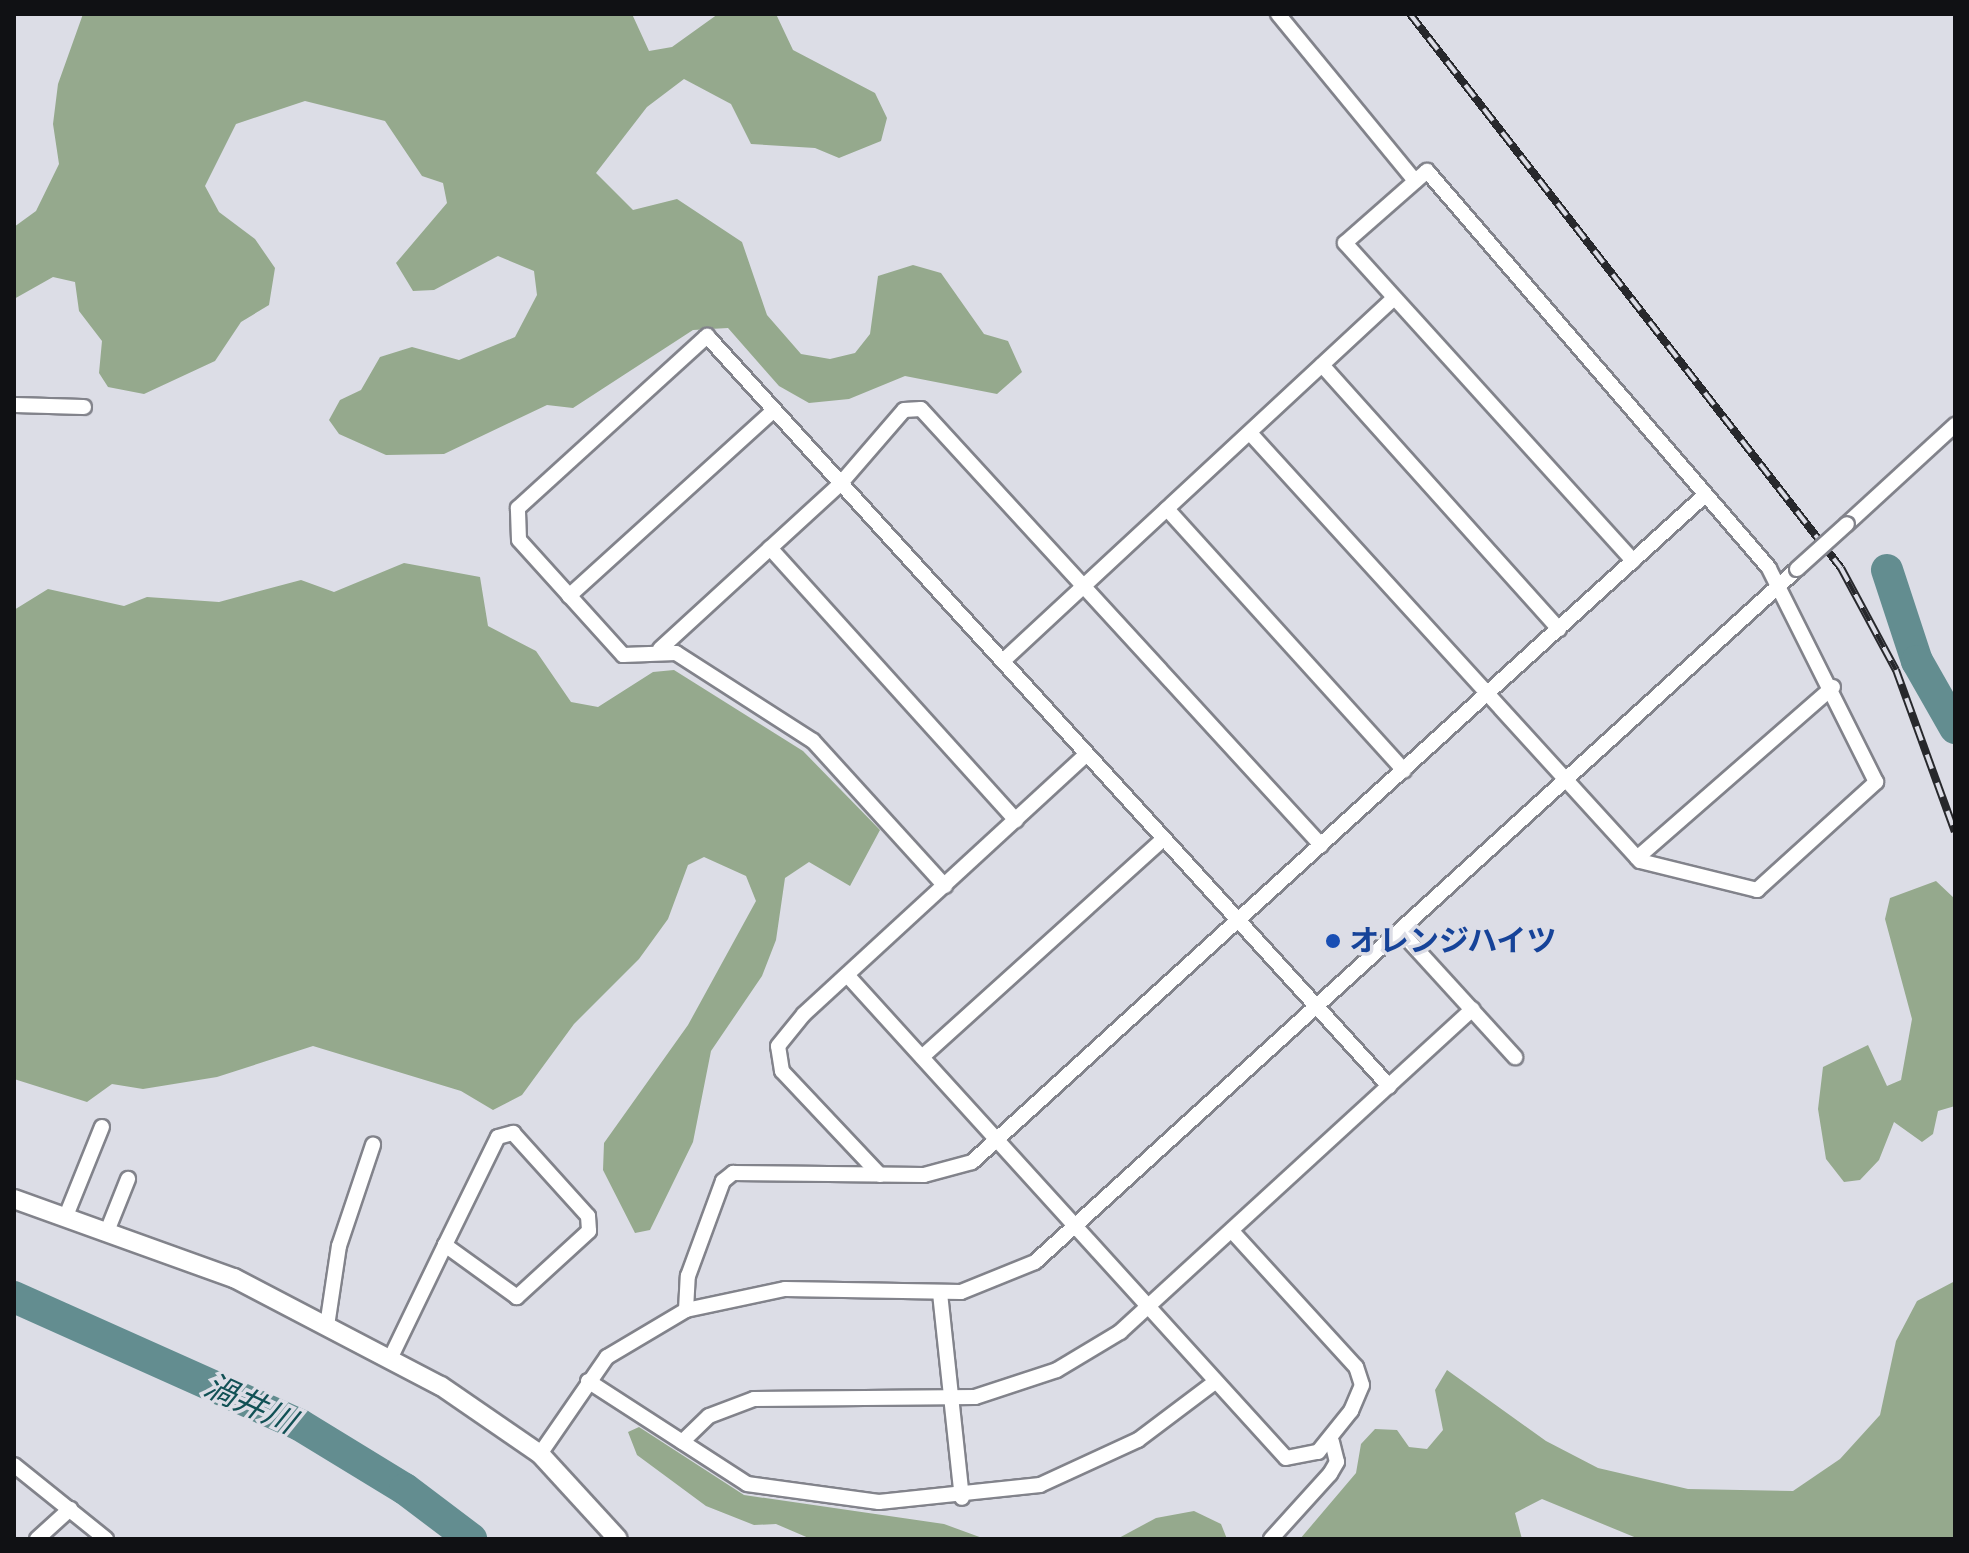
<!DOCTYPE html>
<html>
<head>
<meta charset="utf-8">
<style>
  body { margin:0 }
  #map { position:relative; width:1969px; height:1553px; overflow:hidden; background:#dcdde6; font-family:Cabin,"Noto Sans JP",sans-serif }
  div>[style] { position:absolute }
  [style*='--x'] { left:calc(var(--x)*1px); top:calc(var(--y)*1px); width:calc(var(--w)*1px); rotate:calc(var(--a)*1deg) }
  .forest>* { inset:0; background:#95a98d }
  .river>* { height:32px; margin:-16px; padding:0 16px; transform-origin:16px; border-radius:16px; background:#638d90 }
  .roads { filter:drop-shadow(2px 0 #82838b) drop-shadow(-2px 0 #82838b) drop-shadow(0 2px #82838b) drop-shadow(0 -2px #82838b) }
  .minor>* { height:14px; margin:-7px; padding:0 7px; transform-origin:7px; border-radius:7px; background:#fff }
  .tertiary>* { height:18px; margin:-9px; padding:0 9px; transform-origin:9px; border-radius:9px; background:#fff }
  .rail>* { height:8px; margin-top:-4px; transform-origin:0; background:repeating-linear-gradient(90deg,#dcdde6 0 15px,#27282c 0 30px); box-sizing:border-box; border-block:2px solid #27282c }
  .bridges { filter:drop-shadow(2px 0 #82838b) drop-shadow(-2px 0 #82838b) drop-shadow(0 2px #82838b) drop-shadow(0 -2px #82838b) }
  .minor-bridge>* { height:14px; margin:-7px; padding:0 7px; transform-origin:7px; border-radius:7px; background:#fff }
  .dots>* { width:22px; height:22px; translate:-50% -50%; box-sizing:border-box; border:4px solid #dcdde6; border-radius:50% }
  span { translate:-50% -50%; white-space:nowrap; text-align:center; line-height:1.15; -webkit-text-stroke:7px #dcdde6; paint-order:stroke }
  .transit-label { font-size:30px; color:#164399; font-weight:700 }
  .left { translate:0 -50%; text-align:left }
  .water-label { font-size:32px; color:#125155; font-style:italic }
  .frame { position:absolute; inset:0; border:16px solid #101114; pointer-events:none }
</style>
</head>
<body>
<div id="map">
  <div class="forest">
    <i style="clip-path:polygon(83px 14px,632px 14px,649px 51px,672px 47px,718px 14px,776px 14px,793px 50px,875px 93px,887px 118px,881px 141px,839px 158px,815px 148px,751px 144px,731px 104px,684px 79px,647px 107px,596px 173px,633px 210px,677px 199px,742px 242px,767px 315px,801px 354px,830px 359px,855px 353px,870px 334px,878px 276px,913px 265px,941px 273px,984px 334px,1008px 341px,1022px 372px,997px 394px,905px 376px,849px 399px,809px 403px,779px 386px,728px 328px,693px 330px,573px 408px,547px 405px,444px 454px,386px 455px,339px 434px,329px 420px,340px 400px,361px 390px,380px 357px,412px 347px,459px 360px,515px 337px,537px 295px,534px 271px,498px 256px,434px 290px,413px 291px,396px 263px,447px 203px,443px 183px,422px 176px,385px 121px,305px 101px,236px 124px,205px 186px,219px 212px,255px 239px,275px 268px,269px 305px,241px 322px,215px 361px,144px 394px,108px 387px,99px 373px,102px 341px,79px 311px,75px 282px,53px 277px,14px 299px,14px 227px,36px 211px,59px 164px,53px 124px,58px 84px)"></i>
    <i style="clip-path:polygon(404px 563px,480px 577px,488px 626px,536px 651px,571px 702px,598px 707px,653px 672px,674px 670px,803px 751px,880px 830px,850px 886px,809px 862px,785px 878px,776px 940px,762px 976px,711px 1051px,693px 1142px,650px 1230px,635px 1233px,603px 1170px,604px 1143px,688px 1025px,756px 901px,746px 876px,704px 857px,688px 865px,668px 919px,639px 959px,574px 1024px,522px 1095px,493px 1110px,461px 1091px,313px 1046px,217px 1077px,143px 1089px,112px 1084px,87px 1102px,14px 1079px,14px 610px,48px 589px,124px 606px,147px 597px,219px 602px,301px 580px,334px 592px)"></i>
    <i style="clip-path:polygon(1936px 881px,1955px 899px,1955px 1106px,1938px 1111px,1933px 1134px,1922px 1142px,1894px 1122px,1879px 1160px,1860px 1180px,1844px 1182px,1826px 1159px,1818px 1109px,1823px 1067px,1868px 1045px,1887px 1086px,1901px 1080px,1912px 1019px,1885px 919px,1890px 898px)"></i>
    <i style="clip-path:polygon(1955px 1281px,1955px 1539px,1639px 1539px,1542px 1499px,1515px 1513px,1522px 1539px,1300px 1539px,1356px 1473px,1361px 1444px,1375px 1429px,1397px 1430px,1409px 1447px,1427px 1449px,1443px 1430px,1435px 1390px,1447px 1370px,1546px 1441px,1598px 1468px,1688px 1489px,1793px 1491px,1840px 1459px,1880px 1415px,1896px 1341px,1917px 1301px)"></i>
    <i style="clip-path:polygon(639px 1427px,744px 1495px,944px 1524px,985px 1539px,811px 1539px,776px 1524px,754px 1525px,706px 1506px,637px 1455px,628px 1432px)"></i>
    <i style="clip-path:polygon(1194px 1511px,1221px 1524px,1227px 1539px,1117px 1539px,1156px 1518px)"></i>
  </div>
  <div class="river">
    <i style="--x:1887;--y:570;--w:96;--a:71.8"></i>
    <i style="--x:1917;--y:661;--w:77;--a:60.4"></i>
    <i style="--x:14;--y:1297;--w:313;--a:24.1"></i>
    <i style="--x:300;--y:1425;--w:123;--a:31.4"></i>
    <i style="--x:405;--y:1489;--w:83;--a:37.1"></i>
  </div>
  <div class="roads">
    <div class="minor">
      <i style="--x:1278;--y:14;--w:216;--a:50.6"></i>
      <i style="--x:1322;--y:365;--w:355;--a:48.1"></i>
      <i style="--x:14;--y:405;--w:70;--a:1.6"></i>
      <i style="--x:1250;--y:433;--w:579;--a:47.66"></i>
      <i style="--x:1640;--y:861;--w:121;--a:13.9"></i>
      <i style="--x:1757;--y:890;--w:161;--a:-42.2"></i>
      <i style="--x:1876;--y:782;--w:239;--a:-116.6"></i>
      <i style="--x:1769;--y:568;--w:524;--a:-130.74"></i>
      <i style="--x:1427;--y:171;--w:109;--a:138.7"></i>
      <i style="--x:1345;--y:243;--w:429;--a:47.8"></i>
      <i style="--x:1167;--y:509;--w:353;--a:47.8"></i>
      <i style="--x:1847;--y:524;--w:147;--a:-42.5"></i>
      <i style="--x:770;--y:548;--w:367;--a:47.9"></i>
      <i style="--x:569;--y:596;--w:277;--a:-42.2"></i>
      <i style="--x:660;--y:649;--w:246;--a:-42.5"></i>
      <i style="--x:841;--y:483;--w:96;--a:-49.2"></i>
      <i style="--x:904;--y:410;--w:17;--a:-3"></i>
      <i style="--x:921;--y:409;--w:592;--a:47.47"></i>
      <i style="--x:1004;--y:660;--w:532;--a:-42.87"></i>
      <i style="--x:1637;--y:858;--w:260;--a:-41.1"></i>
      <i style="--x:945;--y:886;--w:196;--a:-132.3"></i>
      <i style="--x:813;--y:741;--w:163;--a:-147.3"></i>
      <i style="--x:676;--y:653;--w:53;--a:177.8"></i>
      <i style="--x:623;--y:655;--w:155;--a:-132.1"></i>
      <i style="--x:519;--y:540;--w:32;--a:-92"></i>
      <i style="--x:518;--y:508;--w:256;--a:-42.3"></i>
      <i style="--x:707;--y:336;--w:1014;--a:47.72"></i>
      <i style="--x:1400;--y:931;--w:171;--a:47.6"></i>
      <i style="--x:848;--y:976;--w:651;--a:47.74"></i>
      <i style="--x:1286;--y:1458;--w:33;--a:-11"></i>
      <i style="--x:1318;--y:1452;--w:53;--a:-51.2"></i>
      <i style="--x:1351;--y:1411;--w:28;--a:-67"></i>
      <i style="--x:1362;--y:1385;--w:19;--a:-108"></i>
      <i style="--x:1356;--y:1367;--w:184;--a:-132.4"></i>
      <i style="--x:922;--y:1057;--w:325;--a:-42.1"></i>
      <i style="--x:880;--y:1175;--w:143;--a:-133.3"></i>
      <i style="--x:782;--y:1071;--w:25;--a:-99"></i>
      <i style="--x:778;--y:1046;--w:41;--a:-50.9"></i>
      <i style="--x:804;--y:1014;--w:383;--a:-42.6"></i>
      <i style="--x:66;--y:1216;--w:96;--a:-68"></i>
      <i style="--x:108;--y:1229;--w:54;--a:-68.2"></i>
      <i style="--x:940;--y:1293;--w:206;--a:83.9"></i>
      <i style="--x:686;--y:1310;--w:34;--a:-87"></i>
      <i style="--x:688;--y:1276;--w:101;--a:-69.8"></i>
      <i style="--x:723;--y:1181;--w:13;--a:-39"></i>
      <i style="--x:733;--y:1173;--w:191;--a:0.6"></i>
      <i style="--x:924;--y:1175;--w:50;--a:-15.2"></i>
      <i style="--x:972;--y:1162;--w:991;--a:-42.3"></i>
      <i style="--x:327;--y:1326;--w:81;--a:-81.5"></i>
      <i style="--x:339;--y:1246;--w:107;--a:-71.4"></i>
      <i style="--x:390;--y:1359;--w:127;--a:-64.2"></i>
      <i style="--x:445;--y:1245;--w:120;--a:-63.9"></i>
      <i style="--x:498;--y:1137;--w:16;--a:-15"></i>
      <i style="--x:513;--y:1133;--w:112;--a:47.9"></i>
      <i style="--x:588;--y:1216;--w:15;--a:86"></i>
      <i style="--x:589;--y:1231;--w:98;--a:137.5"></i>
      <i style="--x:517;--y:1297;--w:89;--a:-144.2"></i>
      <i style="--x:588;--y:1381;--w:189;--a:32.9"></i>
      <i style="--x:747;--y:1484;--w:133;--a:7.8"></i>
      <i style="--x:879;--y:1502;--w:162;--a:-6"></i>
      <i style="--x:1040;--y:1485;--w:108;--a:-24.7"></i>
      <i style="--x:1138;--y:1440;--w:96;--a:-37"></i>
      <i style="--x:682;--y:1442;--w:37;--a:-44"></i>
      <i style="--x:709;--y:1416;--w:48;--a:-20.7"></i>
      <i style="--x:754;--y:1399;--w:221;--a:-0.5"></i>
      <i style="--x:975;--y:1397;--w:86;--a:-18.2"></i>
      <i style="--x:1057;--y:1370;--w:74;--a:-31.1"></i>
      <i style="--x:1120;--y:1332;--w:478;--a:-42.5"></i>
      <i style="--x:540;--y:1454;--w:118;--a:-55.4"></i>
      <i style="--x:607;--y:1357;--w:92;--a:-30.7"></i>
      <i style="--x:686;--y:1310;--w:101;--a:-12"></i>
      <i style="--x:785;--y:1289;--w:176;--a:1"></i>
      <i style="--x:961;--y:1292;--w:80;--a:-22.1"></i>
      <i style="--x:1035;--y:1262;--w:1030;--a:-42.28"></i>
      <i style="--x:14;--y:1465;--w:118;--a:38.8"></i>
      <i style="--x:37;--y:1539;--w:45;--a:-42.3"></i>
      <i style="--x:1271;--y:1539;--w:88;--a:-47.8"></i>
      <i style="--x:1330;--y:1474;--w:14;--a:-60"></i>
      <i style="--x:1337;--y:1462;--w:21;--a:-104"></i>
    </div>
    <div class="tertiary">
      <i style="--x:14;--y:1199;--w:234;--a:19.8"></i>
      <i style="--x:234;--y:1278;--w:233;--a:27.6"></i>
      <i style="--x:441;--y:1386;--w:120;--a:34.5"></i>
      <i style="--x:540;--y:1454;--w:115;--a:47.5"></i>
    </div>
  </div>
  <div class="rail">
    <i style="--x:1410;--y:14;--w:702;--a:52.12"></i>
    <i style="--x:1841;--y:568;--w:116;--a:61.7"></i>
    <i style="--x:1896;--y:670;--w:172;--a:70"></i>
  </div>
  <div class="bridges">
    <div class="minor-bridge">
      <i style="--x:1797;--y:569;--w:67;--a:-42"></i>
    </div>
  </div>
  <div class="dots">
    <i style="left:1333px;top:941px;background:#1a4fb4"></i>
  </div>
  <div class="transit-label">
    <span class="left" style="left:1349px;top:941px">オレンジハイツ</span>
  </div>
  <div class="water-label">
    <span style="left:250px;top:1404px;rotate:25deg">渦井川</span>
  </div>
  <div class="frame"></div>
</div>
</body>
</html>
